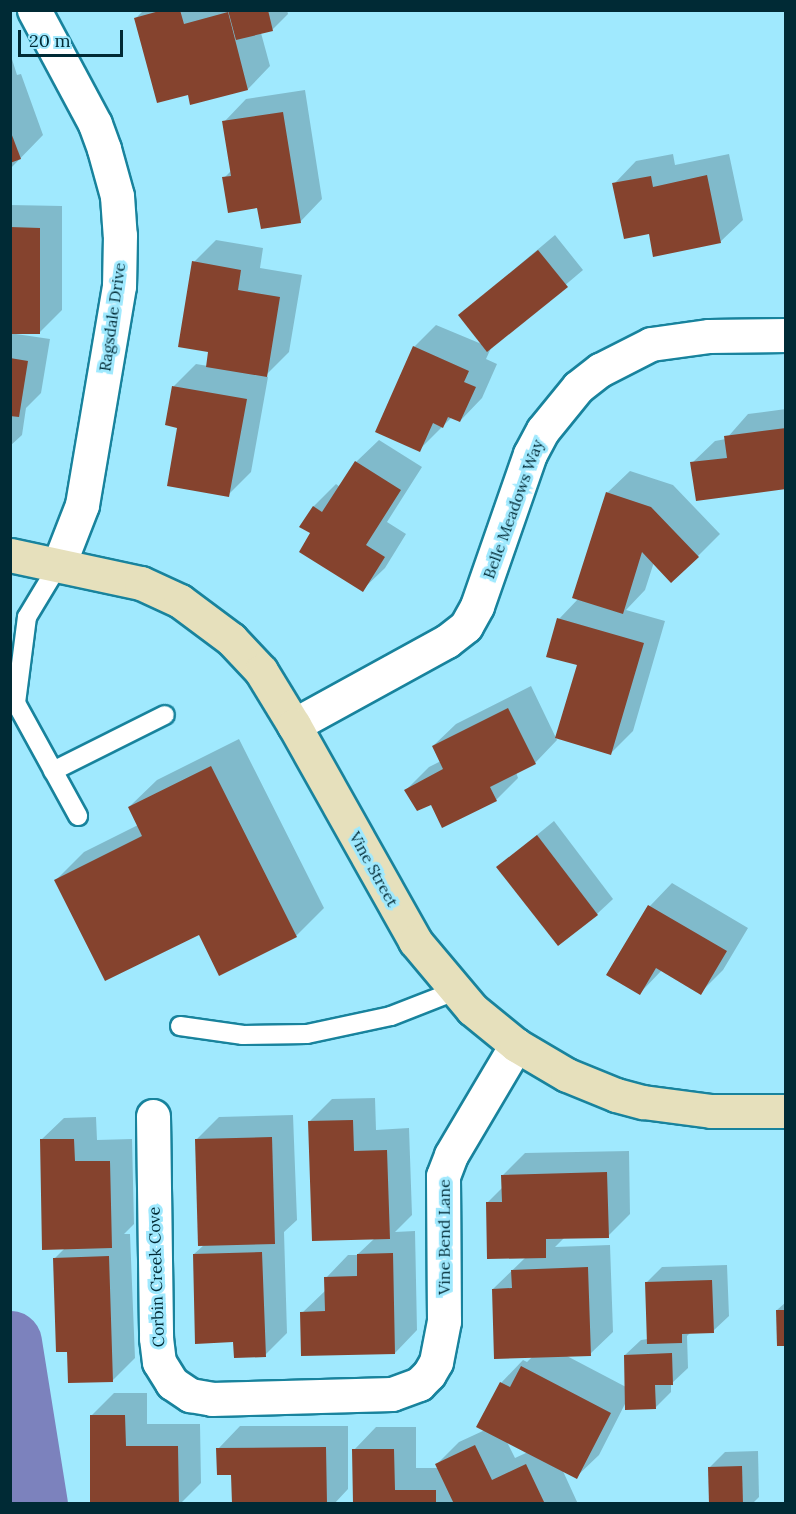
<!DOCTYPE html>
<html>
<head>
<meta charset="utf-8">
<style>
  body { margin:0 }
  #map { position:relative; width:796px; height:1514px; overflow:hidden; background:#a0e9fe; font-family:Lora,serif }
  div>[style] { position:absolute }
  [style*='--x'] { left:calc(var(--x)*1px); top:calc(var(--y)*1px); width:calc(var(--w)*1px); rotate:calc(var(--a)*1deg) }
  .shadow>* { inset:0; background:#0003 }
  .river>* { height:63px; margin:-31.5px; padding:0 31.5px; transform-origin:31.5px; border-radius:31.5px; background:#7c82bd }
  .building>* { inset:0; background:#85432e }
  .roads { filter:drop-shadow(2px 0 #18839d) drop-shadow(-2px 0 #18839d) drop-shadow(0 2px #18839d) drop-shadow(0 -2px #18839d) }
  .lane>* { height:18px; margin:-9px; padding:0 9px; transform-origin:9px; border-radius:9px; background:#fff }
  .street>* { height:33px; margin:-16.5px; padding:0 16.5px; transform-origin:16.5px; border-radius:16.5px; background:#fff }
  .secondary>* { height:33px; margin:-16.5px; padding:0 16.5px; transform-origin:16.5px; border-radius:16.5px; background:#e6e0bc }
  span { translate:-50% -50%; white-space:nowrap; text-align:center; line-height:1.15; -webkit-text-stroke:6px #a0e9fe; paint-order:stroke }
  .street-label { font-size:16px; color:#002a35 }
  .frame { position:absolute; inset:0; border:12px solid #002a35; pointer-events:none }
  .scale { position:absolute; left:18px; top:30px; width:105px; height:27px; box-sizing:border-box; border:3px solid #002a35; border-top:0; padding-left:8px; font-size:18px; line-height:21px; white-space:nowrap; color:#002a35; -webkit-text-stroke:4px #a0e9fe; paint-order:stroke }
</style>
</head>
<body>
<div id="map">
  <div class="shadow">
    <i style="clip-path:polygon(144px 10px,287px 10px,288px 14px,272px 30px,261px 33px,270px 66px,248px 89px,189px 93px,136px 18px)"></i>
    <i style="clip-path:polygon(11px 56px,17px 75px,21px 74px,43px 135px,10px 169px)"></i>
    <i style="clip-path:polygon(305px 90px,322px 199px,300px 222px,258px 206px,224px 178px,232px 170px,224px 122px,246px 99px)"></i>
    <i style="clip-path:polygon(673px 154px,675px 165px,729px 154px,743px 220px,720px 242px,650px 233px,614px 184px,636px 161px)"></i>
    <i style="clip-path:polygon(10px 205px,62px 206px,62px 310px,40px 332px,16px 334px,50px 339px,41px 393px,26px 408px,22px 435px,10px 446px)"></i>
    <i style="clip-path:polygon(555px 235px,583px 270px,491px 348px,486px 359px,497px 364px,482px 398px,460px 421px,452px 417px,419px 450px,414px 347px,436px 325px,484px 345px,460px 315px)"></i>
    <i style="clip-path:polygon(216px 240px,263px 248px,260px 268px,302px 275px,289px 352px,265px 376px,268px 377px,251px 472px,228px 495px,179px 427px,174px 386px,196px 364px,208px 366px,210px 351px,194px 262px)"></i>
    <i style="clip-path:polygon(786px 409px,786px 488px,692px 463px,715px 441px,726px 439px,748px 414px)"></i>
    <i style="clip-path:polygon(379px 440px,422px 467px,387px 522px,406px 534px,385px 568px,362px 590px,312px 533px,301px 526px,314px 506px,336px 484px,340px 487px,356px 462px)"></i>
    <i style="clip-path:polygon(630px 471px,673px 485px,720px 534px,698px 556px,654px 562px,645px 590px,626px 610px,665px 621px,633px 731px,611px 753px,559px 619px,579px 598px,607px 493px)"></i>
    <i style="clip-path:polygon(531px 686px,557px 740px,535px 763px,516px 772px,518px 778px,496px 800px,432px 803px,406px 790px,429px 767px,441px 761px,433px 746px,456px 724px)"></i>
    <i style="clip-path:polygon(239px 739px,324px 908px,296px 936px,200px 933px,56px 880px,84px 852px,138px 825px,129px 807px,157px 780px)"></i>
    <i style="clip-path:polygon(554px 821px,613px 899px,597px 914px,498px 867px)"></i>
    <i style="clip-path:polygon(672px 883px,748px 928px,723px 970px,700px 993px,662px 970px,640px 993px,608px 974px,650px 906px)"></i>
    <i style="clip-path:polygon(375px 1098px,376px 1130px,409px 1128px,412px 1215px,395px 1232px,415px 1231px,417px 1330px,395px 1353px,302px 1313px,326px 1290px,326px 1278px,348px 1255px,357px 1255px,375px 1238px,310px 1121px,332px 1099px)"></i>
    <i style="clip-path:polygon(293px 1115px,297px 1220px,284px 1232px,287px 1333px,265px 1355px,235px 1341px,194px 1254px,204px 1245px,196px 1140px,219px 1117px)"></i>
    <i style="clip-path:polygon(96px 1117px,97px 1140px,132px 1139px,134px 1224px,124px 1234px,130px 1234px,135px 1358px,112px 1381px,68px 1350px,54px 1259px,65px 1248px,41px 1140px,64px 1118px)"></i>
    <i style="clip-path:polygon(evenodd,629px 1151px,630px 1214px,608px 1236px,565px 1237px,555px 1247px,610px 1245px,613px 1332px,590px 1354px,565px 1355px,626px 1387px,625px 1355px,641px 1340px,648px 1339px,647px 1282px,662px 1267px,727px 1265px,729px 1316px,713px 1331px,691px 1332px,687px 1336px,688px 1368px,671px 1384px,671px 1392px,655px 1408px,626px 1402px,599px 1455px,576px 1477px,562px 1469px,578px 1504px,354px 1504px,354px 1450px,376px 1427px,416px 1427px,416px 1468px,439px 1468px,437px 1464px,459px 1442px,485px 1430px,501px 1383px,523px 1360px,527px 1362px,533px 1356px,493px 1289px,526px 1257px,487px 1203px,503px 1187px,503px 1175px,525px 1153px,629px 1151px,506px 1440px,528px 1452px,515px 1458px,506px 1440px)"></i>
    <i style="clip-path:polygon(786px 1302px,786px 1345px,777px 1310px)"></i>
    <i style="clip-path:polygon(114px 1393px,147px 1393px,147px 1424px,200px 1424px,201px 1483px,180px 1504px,92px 1504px,91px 1416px)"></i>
    <i style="clip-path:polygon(240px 1426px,348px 1426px,348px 1489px,334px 1504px,233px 1504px,233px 1474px,218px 1449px)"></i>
    <i style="clip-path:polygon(758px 1451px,759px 1497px,752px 1504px,711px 1504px,710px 1467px,725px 1452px)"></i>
  </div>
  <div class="river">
    <i style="--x:10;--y:1342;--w:164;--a:80.9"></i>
  </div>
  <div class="building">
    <i style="clip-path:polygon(163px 10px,180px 10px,184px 24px,228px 12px,248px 90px,190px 105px,188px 95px,157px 103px,134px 18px)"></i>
    <i style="clip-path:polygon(228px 10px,268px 10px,273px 31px,236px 40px)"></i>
    <i style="clip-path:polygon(283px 112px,301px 223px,261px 229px,257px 208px,228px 213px,222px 177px,231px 176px,222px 121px)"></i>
    <i style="clip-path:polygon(10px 130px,21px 159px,10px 163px)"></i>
    <i style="clip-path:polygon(707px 175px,721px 243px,653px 257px,649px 234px,624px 239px,612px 183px,651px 176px,653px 187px)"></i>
    <i style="clip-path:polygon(10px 227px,40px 228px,40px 334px,10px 334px)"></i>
    <i style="clip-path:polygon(538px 250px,568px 287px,487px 352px,458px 315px)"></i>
    <i style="clip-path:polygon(192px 261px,241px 270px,238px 290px,280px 297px,267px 377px,206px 367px,208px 352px,178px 347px)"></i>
    <i style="clip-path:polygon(413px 346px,469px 371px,464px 382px,476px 387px,460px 422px,448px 417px,443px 428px,433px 423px,420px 452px,375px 432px)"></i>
    <i style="clip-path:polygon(10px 358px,28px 361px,19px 417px,10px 416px)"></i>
    <i style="clip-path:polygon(172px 386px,247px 399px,229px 497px,167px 486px,177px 428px,165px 425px)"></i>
    <i style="clip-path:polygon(786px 428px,786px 489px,696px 501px,690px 462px,727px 458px,724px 436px)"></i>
    <i style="clip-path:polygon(355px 461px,401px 490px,366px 545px,385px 557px,363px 592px,299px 552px,310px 533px,299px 527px,313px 506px,322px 512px)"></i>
    <i style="clip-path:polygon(606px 492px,651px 507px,699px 557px,671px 583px,642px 552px,623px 614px,572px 598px)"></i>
    <i style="clip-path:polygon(557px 618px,644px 643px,611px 755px,555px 738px,577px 665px,546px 657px)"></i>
    <i style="clip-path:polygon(508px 708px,536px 764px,490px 787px,497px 801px,442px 828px,431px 805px,417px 811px,404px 790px,443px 769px,432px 746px)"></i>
    <i style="clip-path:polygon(211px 766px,297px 937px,219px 976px,199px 935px,105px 981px,54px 880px,142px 836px,128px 807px)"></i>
    <i style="clip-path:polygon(537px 835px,598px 915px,558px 946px,496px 867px)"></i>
    <i style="clip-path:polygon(648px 905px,727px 951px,701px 995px,656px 968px,640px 995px,606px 975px)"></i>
    <i style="clip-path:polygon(353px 1120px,354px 1151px,387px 1150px,390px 1239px,312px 1241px,308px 1121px)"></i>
    <i style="clip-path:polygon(272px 1137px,275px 1244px,198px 1246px,195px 1139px)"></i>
    <i style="clip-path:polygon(40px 1139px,74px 1139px,75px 1161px,110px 1161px,112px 1248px,42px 1250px)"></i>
    <i style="clip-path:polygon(607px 1172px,609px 1238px,546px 1239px,546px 1258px,487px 1259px,486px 1202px,502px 1202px,501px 1175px)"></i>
    <i style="clip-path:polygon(262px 1252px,266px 1357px,234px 1358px,233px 1342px,195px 1344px,193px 1254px)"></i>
    <i style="clip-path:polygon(393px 1253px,395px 1354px,301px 1356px,300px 1312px,325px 1311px,324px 1277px,357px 1276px,357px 1254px)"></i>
    <i style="clip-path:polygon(109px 1256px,113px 1382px,68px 1383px,67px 1352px,56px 1352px,53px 1258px)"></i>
    <i style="clip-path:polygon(588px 1267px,591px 1356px,494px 1359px,492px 1289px,512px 1288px,511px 1270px)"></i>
    <i style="clip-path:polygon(712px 1280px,714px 1333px,682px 1334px,682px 1343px,647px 1344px,645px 1282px)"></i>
    <i style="clip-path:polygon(776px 1310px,786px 1310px,786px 1346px,777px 1346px)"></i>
    <i style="clip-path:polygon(672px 1353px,673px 1385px,655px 1385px,656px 1409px,625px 1410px,624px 1355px)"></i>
    <i style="clip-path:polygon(521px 1366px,611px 1413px,577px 1479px,476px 1427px,500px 1382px,510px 1387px)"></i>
    <i style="clip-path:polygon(90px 1415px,125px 1415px,126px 1446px,178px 1446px,179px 1504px,90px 1504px)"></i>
    <i style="clip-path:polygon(475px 1445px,492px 1480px,526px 1464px,545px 1504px,454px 1504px,435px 1464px)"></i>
    <i style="clip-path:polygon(326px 1447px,327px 1504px,232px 1504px,231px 1475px,217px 1475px,216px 1448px)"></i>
    <i style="clip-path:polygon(352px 1449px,394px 1449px,395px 1490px,436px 1490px,436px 1504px,353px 1504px)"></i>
    <i style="clip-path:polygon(742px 1466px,743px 1504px,709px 1504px,708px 1467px)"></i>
  </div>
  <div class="roads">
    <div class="lane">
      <i style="--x:59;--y:564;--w:62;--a:121.1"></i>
      <i style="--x:27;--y:617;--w:87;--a:97.3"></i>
      <i style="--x:16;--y:703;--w:129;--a:61.2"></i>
      <i style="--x:53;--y:771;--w:125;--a:-26.6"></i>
      <i style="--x:180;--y:1026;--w:64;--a:8.1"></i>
      <i style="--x:243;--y:1035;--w:64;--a:-0.9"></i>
      <i style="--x:307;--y:1034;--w:86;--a:-12.1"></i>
      <i style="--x:391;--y:1016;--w:69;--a:-21.3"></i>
    </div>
    <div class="street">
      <i style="--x:34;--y:10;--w:129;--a:61.8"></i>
      <i style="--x:95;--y:124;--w:27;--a:70"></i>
      <i style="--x:104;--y:149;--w:49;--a:74.5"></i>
      <i style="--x:117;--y:196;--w:39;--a:86"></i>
      <i style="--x:120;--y:235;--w:51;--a:91.1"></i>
      <i style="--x:119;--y:286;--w:222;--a:99.6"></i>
      <i style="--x:82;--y:505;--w:63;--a:111.3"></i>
      <i style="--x:294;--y:725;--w:175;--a:-28.8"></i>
      <i style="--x:447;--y:641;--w:24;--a:-38"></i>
      <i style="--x:466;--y:626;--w:23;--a:-61"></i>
      <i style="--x:477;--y:606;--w:161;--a:-70.8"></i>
      <i style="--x:530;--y:454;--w:27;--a:-62"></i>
      <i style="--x:543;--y:430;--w:55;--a:-50.9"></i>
      <i style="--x:578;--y:387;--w:28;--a:-38"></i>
      <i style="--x:600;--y:370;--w:57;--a:-27"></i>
      <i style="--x:651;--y:344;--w:59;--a:-7.9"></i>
      <i style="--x:709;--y:336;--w:77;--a:-0.7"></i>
      <i style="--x:153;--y:1116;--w:222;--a:89.2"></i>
      <i style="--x:156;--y:1338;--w:24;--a:83"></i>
      <i style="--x:159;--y:1362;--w:25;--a:58"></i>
      <i style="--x:172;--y:1383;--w:22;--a:34"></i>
      <i style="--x:190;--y:1395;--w:22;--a:10"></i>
      <i style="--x:212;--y:1399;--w:180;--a:-1.6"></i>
      <i style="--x:392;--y:1394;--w:29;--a:-20"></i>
      <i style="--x:419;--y:1384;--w:14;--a:-45"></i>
      <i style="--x:429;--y:1374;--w:14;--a:-60"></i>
      <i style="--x:436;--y:1362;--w:42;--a:-79"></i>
      <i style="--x:444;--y:1321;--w:145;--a:-90.4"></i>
      <i style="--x:443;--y:1176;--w:22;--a:-69"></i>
      <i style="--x:451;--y:1155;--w:128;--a:-59.4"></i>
    </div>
    <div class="secondary">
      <i style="--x:10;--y:555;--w:134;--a:12.1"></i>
      <i style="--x:141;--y:583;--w:43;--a:24.8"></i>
      <i style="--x:180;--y:601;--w:64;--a:36.7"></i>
      <i style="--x:231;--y:639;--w:44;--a:46.8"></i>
      <i style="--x:261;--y:671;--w:63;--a:58.6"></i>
      <i style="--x:294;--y:725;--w:248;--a:60.7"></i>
      <i style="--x:415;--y:941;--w:89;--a:50"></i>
      <i style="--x:472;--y:1009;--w:57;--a:39.3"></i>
      <i style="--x:516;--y:1045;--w:59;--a:30.5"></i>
      <i style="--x:567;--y:1075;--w:53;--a:22.2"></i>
      <i style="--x:616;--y:1095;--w:28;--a:15"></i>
      <i style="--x:643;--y:1102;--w:69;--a:7.5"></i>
      <i style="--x:711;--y:1111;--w:75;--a:0"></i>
    </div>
  </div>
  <div class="street-label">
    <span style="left:112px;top:317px;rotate:-82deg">Ragsdale Drive</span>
    <span style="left:513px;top:509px;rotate:-70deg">Belle Meadows Way</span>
    <span style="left:374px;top:869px;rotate:61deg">Vine Street</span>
    <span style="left:444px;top:1237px;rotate:-90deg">Vine Bend Lane</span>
    <span style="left:156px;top:1277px;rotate:-92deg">Corbin Creek Cove</span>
  </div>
  <div class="frame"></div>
  <div class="scale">20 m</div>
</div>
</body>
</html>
